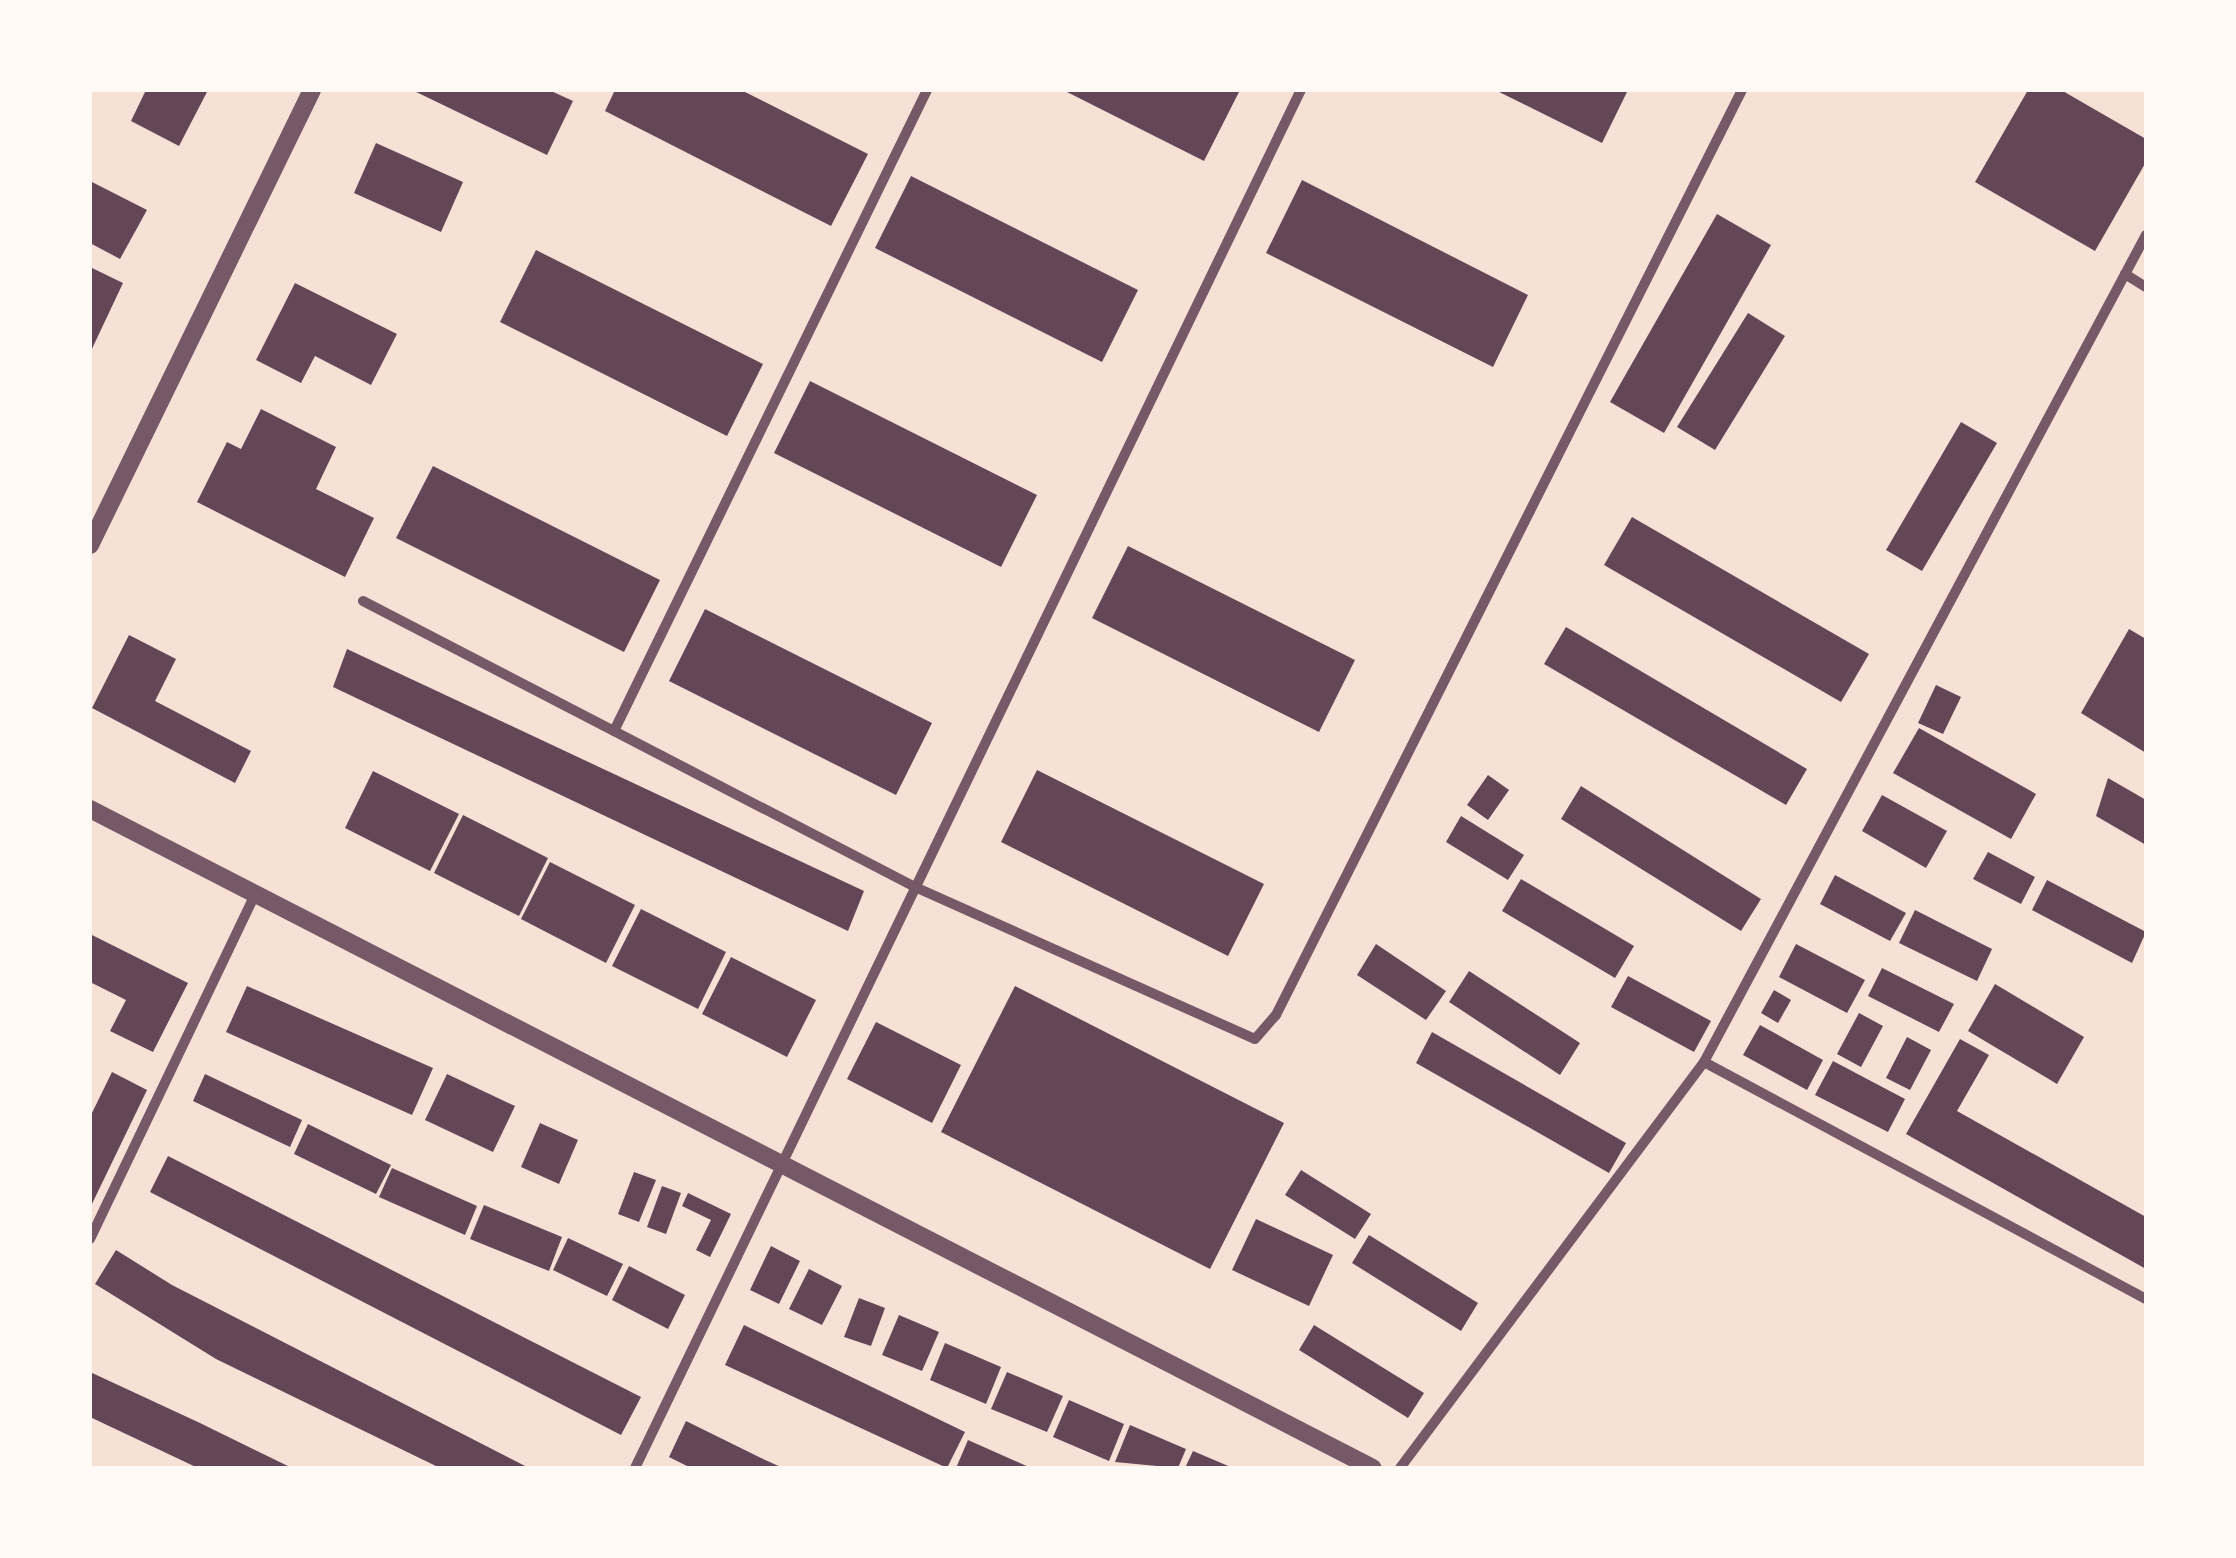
<!DOCTYPE html>
<html>
<head>
<meta charset="utf-8">
<style>
  body { margin:0 }
  #map { position:relative; width:2236px; height:1558px; overflow:hidden; background:#f7e1d7; font-family:"Crimson Pro",serif }
  div>[style] { position:absolute }
  [style*='--x'] { left:calc(var(--x)*1px); top:calc(var(--y)*1px); width:calc(var(--w)*1px); rotate:calc(var(--a)*1deg) }
  .building>* { inset:0; background:#644757 }
  .minor>* { height:10px; margin:-5px; padding:0 5px; transform-origin:5px; border-radius:5px; background:#755966 }
  .tertiary>* { height:18px; margin:-9px; padding:0 9px; transform-origin:9px; border-radius:9px; background:#755966 }
  span { translate:-50% -50%; white-space:nowrap; text-align:center; line-height:1.15; -webkit-text-stroke:9px #fffaf5; paint-order:stroke }
  .frame { position:absolute; inset:0; border:92px solid #fffaf5; pointer-events:none }
</style>
</head>
<body>
<div id="map">
  <div class="building">
    <i style="clip-path:polygon(146px 90px,208px 90px,179px 146px,131px 121px)"></i>
    <i style="clip-path:polygon(412px 90px,549px 90px,573px 101px,547px 155px)"></i>
    <i style="clip-path:polygon(615px 90px,741px 90px,868px 154px,831px 226px,605px 111px)"></i>
    <i style="clip-path:polygon(1063px 90px,1240px 90px,1204px 161px)"></i>
    <i style="clip-path:polygon(1495px 90px,1628px 90px,1602px 143px)"></i>
    <i style="clip-path:polygon(2028px 90px,2061px 90px,2146px 139px,2146px 162px,2095px 251px,1975px 182px)"></i>
    <i style="clip-path:polygon(376px 143px,463px 182px,441px 232px,354px 193px)"></i>
    <i style="clip-path:polygon(911px 176px,1138px 290px,1102px 362px,875px 248px)"></i>
    <i style="clip-path:polygon(1302px 180px,1528px 295px,1493px 367px,1266px 253px)"></i>
    <i style="clip-path:polygon(90px 181px,147px 210px,120px 259px,90px 243px)"></i>
    <i style="clip-path:polygon(1717px 214px,1771px 245px,1664px 433px,1610px 402px)"></i>
    <i style="clip-path:polygon(536px 250px,763px 364px,727px 436px,500px 322px)"></i>
    <i style="clip-path:polygon(90px 267px,123px 283px,90px 353px)"></i>
    <i style="clip-path:polygon(295px 283px,397px 334px,371px 385px,315px 356px,301px 383px,256px 360px)"></i>
    <i style="clip-path:polygon(1748px 313px,1785px 336px,1715px 450px,1677px 427px)"></i>
    <i style="clip-path:polygon(810px 381px,1037px 495px,1001px 567px,774px 453px)"></i>
    <i style="clip-path:polygon(261px 409px,336px 447px,316px 489px,374px 518px,345px 577px,197px 502px,227px 442px,241px 449px)"></i>
    <i style="clip-path:polygon(1961px 422px,1997px 443px,1922px 571px,1886px 550px)"></i>
    <i style="clip-path:polygon(433px 466px,660px 580px,624px 652px,396px 538px)"></i>
    <i style="clip-path:polygon(1632px 517px,1869px 654px,1841px 702px,1604px 565px)"></i>
    <i style="clip-path:polygon(1128px 546px,1355px 660px,1319px 732px,1092px 618px)"></i>
    <i style="clip-path:polygon(705px 609px,932px 723px,896px 795px,669px 681px)"></i>
    <i style="clip-path:polygon(1566px 627px,1807px 769px,1786px 805px,1544px 664px)"></i>
    <i style="clip-path:polygon(2129px 629px,2146px 639px,2146px 753px,2081px 713px)"></i>
    <i style="clip-path:polygon(129px 635px,176px 659px,155px 701px,251px 751px,235px 783px,92px 708px)"></i>
    <i style="clip-path:polygon(347px 649px,864px 891px,848px 931px,333px 687px)"></i>
    <i style="clip-path:polygon(1936px 685px,1961px 697px,1943px 734px,1918px 723px)"></i>
    <i style="clip-path:polygon(1919px 728px,2036px 794px,2011px 839px,1893px 773px)"></i>
    <i style="clip-path:polygon(1037px 770px,1264px 884px,1228px 956px,1001px 842px)"></i>
    <i style="clip-path:polygon(373px 771px,459px 814px,430px 871px,345px 828px)"></i>
    <i style="clip-path:polygon(1488px 775px,1509px 790px,1488px 820px,1467px 805px)"></i>
    <i style="clip-path:polygon(2108px 778px,2146px 800px,2146px 845px,2096px 816px)"></i>
    <i style="clip-path:polygon(1581px 786px,1761px 899px,1741px 931px,1561px 819px)"></i>
    <i style="clip-path:polygon(1882px 795px,1947px 831px,1926px 868px,1862px 831px)"></i>
    <i style="clip-path:polygon(463px 815px,548px 858px,519px 916px,434px 873px)"></i>
    <i style="clip-path:polygon(1461px 816px,1524px 855px,1508px 880px,1446px 842px)"></i>
    <i style="clip-path:polygon(1988px 852px,2035px 877px,2021px 904px,1973px 879px)"></i>
    <i style="clip-path:polygon(550px 862px,635px 905px,606px 963px,521px 919px)"></i>
    <i style="clip-path:polygon(1835px 875px,1906px 913px,1890px 941px,1820px 904px)"></i>
    <i style="clip-path:polygon(1521px 879px,1634px 946px,1615px 978px,1502px 911px)"></i>
    <i style="clip-path:polygon(2047px 880px,2146px 932px,2132px 963px,2032px 910px)"></i>
    <i style="clip-path:polygon(641px 909px,726px 952px,698px 1009px,612px 966px)"></i>
    <i style="clip-path:polygon(1915px 910px,1992px 949px,1977px 981px,1899px 943px)"></i>
    <i style="clip-path:polygon(90px 934px,188px 983px,153px 1052px,110px 1031px,126px 1000px,90px 982px)"></i>
    <i style="clip-path:polygon(1376px 944px,1446px 991px,1426px 1020px,1357px 975px)"></i>
    <i style="clip-path:polygon(1796px 944px,1865px 980px,1847px 1013px,1779px 977px)"></i>
    <i style="clip-path:polygon(731px 957px,816px 1000px,787px 1057px,702px 1014px)"></i>
    <i style="clip-path:polygon(1882px 968px,1954px 1004px,1939px 1032px,1868px 996px)"></i>
    <i style="clip-path:polygon(1469px 971px,1580px 1043px,1560px 1075px,1449px 1002px)"></i>
    <i style="clip-path:polygon(1628px 976px,1711px 1021px,1694px 1052px,1611px 1007px)"></i>
    <i style="clip-path:polygon(1995px 984px,2084px 1037px,2057px 1084px,1968px 1031px)"></i>
    <i style="clip-path:polygon(247px 986px,433px 1068px,412px 1115px,226px 1032px)"></i>
    <i style="clip-path:polygon(1015px 986px,1284px 1123px,1210px 1269px,941px 1132px)"></i>
    <i style="clip-path:polygon(1774px 990px,1791px 1000px,1778px 1023px,1761px 1013px)"></i>
    <i style="clip-path:polygon(1859px 1013px,1883px 1026px,1861px 1067px,1837px 1054px)"></i>
    <i style="clip-path:polygon(876px 1022px,961px 1065px,932px 1123px,847px 1079px)"></i>
    <i style="clip-path:polygon(1760px 1025px,1823px 1060px,1807px 1090px,1743px 1055px)"></i>
    <i style="clip-path:polygon(1432px 1032px,1626px 1143px,1609px 1173px,1416px 1063px)"></i>
    <i style="clip-path:polygon(1907px 1037px,1931px 1050px,1910px 1090px,1886px 1078px)"></i>
    <i style="clip-path:polygon(1960px 1039px,1989px 1055px,1957px 1111px,2146px 1217px,2146px 1269px,1906px 1134px)"></i>
    <i style="clip-path:polygon(1833px 1061px,1905px 1099px,1888px 1132px,1815px 1095px)"></i>
    <i style="clip-path:polygon(112px 1072px,147px 1090px,90px 1208px,90px 1117px)"></i>
    <i style="clip-path:polygon(205px 1074px,302px 1120px,290px 1147px,193px 1101px)"></i>
    <i style="clip-path:polygon(447px 1074px,515px 1106px,493px 1152px,425px 1120px)"></i>
    <i style="clip-path:polygon(540px 1123px,578px 1140px,559px 1184px,521px 1167px)"></i>
    <i style="clip-path:polygon(308px 1124px,391px 1165px,376px 1194px,294px 1154px)"></i>
    <i style="clip-path:polygon(168px 1156px,641px 1397px,621px 1435px,150px 1192px)"></i>
    <i style="clip-path:polygon(392px 1168px,477px 1206px,465px 1235px,379px 1197px)"></i>
    <i style="clip-path:polygon(1301px 1170px,1371px 1214px,1355px 1239px,1285px 1195px)"></i>
    <i style="clip-path:polygon(634px 1172px,656px 1180px,639px 1222px,618px 1214px)"></i>
    <i style="clip-path:polygon(662px 1186px,681px 1193px,666px 1234px,647px 1227px)"></i>
    <i style="clip-path:polygon(688px 1193px,731px 1214px,710px 1257px,696px 1250px,711px 1220px,682px 1206px)"></i>
    <i style="clip-path:polygon(484px 1205px,562px 1237px,549px 1271px,470px 1239px)"></i>
    <i style="clip-path:polygon(1256px 1219px,1333px 1255px,1309px 1306px,1232px 1270px)"></i>
    <i style="clip-path:polygon(1369px 1235px,1478px 1303px,1461px 1331px,1352px 1263px)"></i>
    <i style="clip-path:polygon(568px 1238px,623px 1264px,607px 1296px,553px 1270px)"></i>
    <i style="clip-path:polygon(771px 1246px,800px 1261px,779px 1304px,750px 1290px)"></i>
    <i style="clip-path:polygon(116px 1250px,172px 1285px,529px 1468px,440px 1468px,216px 1359px,95px 1284px)"></i>
    <i style="clip-path:polygon(629px 1266px,685px 1295px,668px 1329px,612px 1300px)"></i>
    <i style="clip-path:polygon(809px 1269px,842px 1286px,822px 1325px,789px 1309px)"></i>
    <i style="clip-path:polygon(859px 1298px,885px 1308px,871px 1346px,844px 1337px)"></i>
    <i style="clip-path:polygon(899px 1315px,939px 1332px,922px 1371px,882px 1355px)"></i>
    <i style="clip-path:polygon(744px 1325px,965px 1432px,947px 1468px,725px 1365px)"></i>
    <i style="clip-path:polygon(1314px 1325px,1424px 1393px,1408px 1418px,1299px 1350px)"></i>
    <i style="clip-path:polygon(945px 1343px,1001px 1367px,986px 1404px,930px 1380px)"></i>
    <i style="clip-path:polygon(90px 1372px,200px 1423px,292px 1468px,198px 1468px,109px 1426px,90px 1417px)"></i>
    <i style="clip-path:polygon(1007px 1372px,1063px 1396px,1047px 1432px,991px 1409px)"></i>
    <i style="clip-path:polygon(1069px 1400px,1124px 1424px,1109px 1461px,1053px 1437px)"></i>
    <i style="clip-path:polygon(686px 1421px,761px 1458px,783px 1468px,691px 1468px,669px 1457px)"></i>
    <i style="clip-path:polygon(1130px 1425px,1186px 1449px,1178px 1468px,1115px 1462px)"></i>
    <i style="clip-path:polygon(968px 1440px,1031px 1468px,956px 1468px)"></i>
    <i style="clip-path:polygon(1193px 1451px,1233px 1468px,1185px 1468px)"></i>
  </div>
  <div class="minor">
    <i style="--x:2125;--y:274;--w:25;--a:32"></i>
    <i style="--x:363;--y:601;--w:622;--a:27.39"></i>
    <i style="--x:915;--y:887;--w:372;--a:24.1"></i>
    <i style="--x:1255;--y:1039;--w:32;--a:-49"></i>
    <i style="--x:1276;--y:1015;--w:1036;--a:-63.26"></i>
    <i style="--x:614;--y:731;--w:713;--a:-63.97"></i>
    <i style="--x:1704;--y:1062;--w:502;--a:28.2"></i>
    <i style="--x:90;--y:1239;--w:384;--a:-64.4"></i>
    <i style="--x:635;--y:1468;--w:1531;--a:-64.21"></i>
    <i style="--x:1400;--y:1468;--w:507;--a:-53.18"></i>
    <i style="--x:1704;--y:1062;--w:938;--a:-61.88"></i>
  </div>
  <div class="tertiary">
    <i style="--x:90;--y:545;--w:506;--a:-63.99"></i>
    <i style="--x:90;--y:809;--w:1442;--a:27.19"></i>
  </div>
  <div class="frame"></div>
</div>
</body>
</html>
